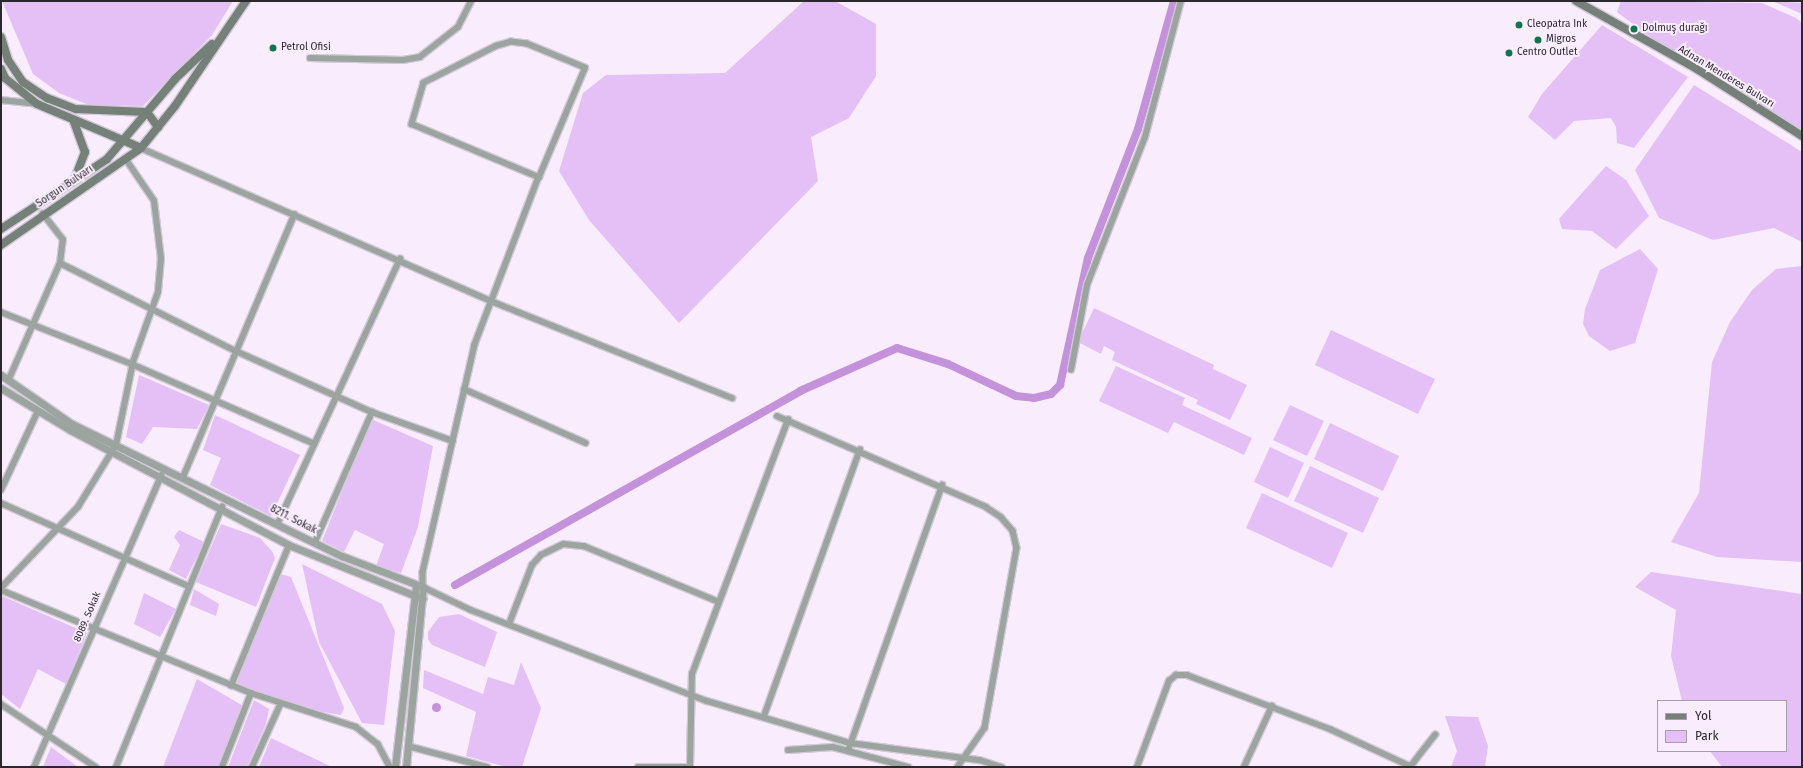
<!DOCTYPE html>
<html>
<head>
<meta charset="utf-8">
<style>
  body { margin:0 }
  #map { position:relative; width:1803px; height:768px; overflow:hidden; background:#f8ecfd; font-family:"Fira Sans",sans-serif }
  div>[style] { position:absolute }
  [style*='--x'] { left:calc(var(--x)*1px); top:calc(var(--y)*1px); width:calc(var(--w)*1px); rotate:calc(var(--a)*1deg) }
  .green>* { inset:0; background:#e5c0f7 }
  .water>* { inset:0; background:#c491db }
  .round { border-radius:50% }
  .canal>* { height:8px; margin:-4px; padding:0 4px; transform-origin:4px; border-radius:4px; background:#c491db }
  .roads { filter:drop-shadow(1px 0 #d3c9d8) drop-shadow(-1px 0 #d3c9d8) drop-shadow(0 1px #d3c9d8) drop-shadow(0 -1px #d3c9d8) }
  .minor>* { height:5.5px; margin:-2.75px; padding:0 2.75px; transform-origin:2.75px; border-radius:2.75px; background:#9ca49f }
  .tertiary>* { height:7px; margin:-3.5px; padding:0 3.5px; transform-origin:3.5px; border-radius:3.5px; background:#9ca49f }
  .secondary>* { height:8px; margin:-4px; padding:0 4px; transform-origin:4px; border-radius:4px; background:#748078 }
  .dots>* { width:11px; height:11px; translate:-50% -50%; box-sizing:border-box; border:2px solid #f8ecfd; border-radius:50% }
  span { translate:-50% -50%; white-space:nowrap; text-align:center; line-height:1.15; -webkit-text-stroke:4px #f8ecfd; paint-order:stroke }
  .poi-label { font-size:10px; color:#2c282e }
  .left { translate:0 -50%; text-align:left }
  .street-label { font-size:10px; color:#2c282e }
  .frame { position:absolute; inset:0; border:2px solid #2c282e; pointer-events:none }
  .legend { position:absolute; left:1657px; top:700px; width:130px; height:52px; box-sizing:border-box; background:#f8ecfd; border:1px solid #a69eaa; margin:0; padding:5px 7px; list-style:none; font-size:12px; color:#2c282e }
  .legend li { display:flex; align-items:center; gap:8px; height:20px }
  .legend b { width:20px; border:1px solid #a69eaa }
</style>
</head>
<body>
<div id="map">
  <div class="green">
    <i style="clip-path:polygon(2px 1px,233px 1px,212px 35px,143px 106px,89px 105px,59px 93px,33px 74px)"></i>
    <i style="clip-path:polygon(804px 1px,835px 1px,876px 24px,876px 76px,849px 118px,811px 137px,818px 181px,679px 323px,589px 220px,559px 171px,583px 93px,606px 75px,725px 73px)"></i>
    <i style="clip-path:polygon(1621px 1px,1762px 3px,1796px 18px,1802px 23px,1802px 131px,1652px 38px,1617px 12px)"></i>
    <i style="clip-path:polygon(1772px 1px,1802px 3px,1802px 14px)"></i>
    <i style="clip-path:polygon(1602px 25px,1688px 77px,1634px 148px,1617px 143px,1616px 127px,1611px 118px,1574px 121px,1555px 140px,1528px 117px,1542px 94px)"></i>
    <i style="clip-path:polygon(1694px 85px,1802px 152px,1802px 242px,1774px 228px,1713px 240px,1659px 218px,1635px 170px)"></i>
    <i style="clip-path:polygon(1606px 166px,1626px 180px,1649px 216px,1616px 249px,1592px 231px,1562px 229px,1559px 219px)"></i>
    <i style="clip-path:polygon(1640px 249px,1658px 269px,1635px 343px,1610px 351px,1589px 336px,1583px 324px,1585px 309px,1600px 270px)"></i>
    <i style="clip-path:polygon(1802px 266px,1802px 562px,1717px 557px,1671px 542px,1699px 493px,1712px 362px,1730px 322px,1752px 290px,1776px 269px)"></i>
    <i style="clip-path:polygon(1094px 308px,1214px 365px,1213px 369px,1247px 385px,1230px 420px,1196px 404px,1198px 400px,1112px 360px,1115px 352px,1104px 346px,1101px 354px,1078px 342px)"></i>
    <i style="clip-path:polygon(1331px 330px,1435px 379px,1418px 414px,1315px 365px)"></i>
    <i style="clip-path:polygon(1116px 366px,1185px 398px,1182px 405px,1252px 438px,1244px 455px,1174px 422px,1168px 433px,1099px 401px)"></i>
    <i style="clip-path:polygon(139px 375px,209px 405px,197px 429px,153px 427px,142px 444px,126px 437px)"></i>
    <i style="clip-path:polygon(1290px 405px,1324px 421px,1307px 456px,1273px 440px)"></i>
    <i style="clip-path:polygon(215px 415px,300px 455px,271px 516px,210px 485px,221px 458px,203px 450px)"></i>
    <i style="clip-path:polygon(371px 419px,433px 446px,418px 527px,401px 573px,376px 566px,384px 544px,355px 530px,344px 552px,322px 541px)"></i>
    <i style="clip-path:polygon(1330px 423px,1399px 456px,1383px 491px,1314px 459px)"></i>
    <i style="clip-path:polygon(1270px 447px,1304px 463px,1288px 498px,1254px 482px)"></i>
    <i style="clip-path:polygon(1310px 466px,1379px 498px,1363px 533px,1294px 501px)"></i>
    <i style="clip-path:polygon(1262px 493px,1348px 533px,1332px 568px,1246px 528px)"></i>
    <i style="clip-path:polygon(221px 524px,260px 538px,272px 551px,275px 558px,256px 607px,196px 582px)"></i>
    <i style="clip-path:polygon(179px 530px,204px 542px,186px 579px,169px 570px,180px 545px,174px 537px)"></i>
    <i style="clip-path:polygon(302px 564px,382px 604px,395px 631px,384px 725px,362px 723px,319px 642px)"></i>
    <i style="clip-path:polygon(1651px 572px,1802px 594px,1802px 767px,1722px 767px,1710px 751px,1786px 751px,1786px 701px,1682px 701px,1671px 656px,1676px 610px,1635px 587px)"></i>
    <i style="clip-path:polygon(281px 574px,291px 577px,344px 708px,341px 715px,299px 708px,234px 687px)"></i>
    <i style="clip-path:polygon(194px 589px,219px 604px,216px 616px,190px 605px)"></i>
    <i style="clip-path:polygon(144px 593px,176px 609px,160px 637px,134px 624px)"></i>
    <i style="clip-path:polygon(2px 596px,87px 633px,66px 684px,38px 669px,20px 709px,1px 694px)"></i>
    <i style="clip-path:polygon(459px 614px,497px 632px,485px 667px,432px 645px,428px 639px,428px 632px,439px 617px)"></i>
    <i style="clip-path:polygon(521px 662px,541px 708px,522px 767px,506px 767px,466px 756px,476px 712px,423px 688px,424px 670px,483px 694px,488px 677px,514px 685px)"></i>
    <i style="clip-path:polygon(197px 679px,245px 707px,219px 767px,163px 767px)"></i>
    <i style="clip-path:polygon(254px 700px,269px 709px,266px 724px,247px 767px,228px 767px)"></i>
    <i style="clip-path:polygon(1445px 716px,1478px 717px,1488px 746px,1485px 767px,1451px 767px,1457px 751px)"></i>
    <i style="clip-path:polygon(271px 738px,332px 767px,259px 767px)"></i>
    <i style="clip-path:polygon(51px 747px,78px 767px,43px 767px)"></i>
  </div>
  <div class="water">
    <i class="round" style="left:431.5px;top:702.5px;width:9px;height:9px"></i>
  </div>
  <div class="canal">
    <i style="--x:455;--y:585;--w:396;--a:-29.3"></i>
    <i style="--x:800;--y:391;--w:106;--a:-23.9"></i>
    <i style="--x:897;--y:348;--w:53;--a:17.4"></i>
    <i style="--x:948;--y:364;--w:75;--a:25.2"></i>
    <i style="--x:1016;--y:396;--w:18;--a:6"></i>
    <i style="--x:1034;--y:398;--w:17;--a:-13"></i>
    <i style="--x:1051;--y:394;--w:13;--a:-45"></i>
    <i style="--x:1060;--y:385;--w:130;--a:-77.6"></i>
    <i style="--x:1088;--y:258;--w:138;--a:-68.8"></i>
    <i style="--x:1138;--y:129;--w:133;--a:-74.3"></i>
  </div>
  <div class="roads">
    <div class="minor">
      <i style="--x:310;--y:58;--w:93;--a:1.2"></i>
      <i style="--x:403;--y:60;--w:17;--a:-10"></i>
      <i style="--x:420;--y:57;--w:48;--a:-38.3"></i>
      <i style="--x:458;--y:27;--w:29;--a:-63"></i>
      <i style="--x:1;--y:100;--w:36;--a:6"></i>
      <i style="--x:141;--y:148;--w:382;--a:23.6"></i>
      <i style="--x:491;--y:301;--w:260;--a:21.9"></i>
      <i style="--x:539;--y:177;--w:118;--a:-67.1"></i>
      <i style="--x:585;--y:68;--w:63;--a:-157.5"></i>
      <i style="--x:527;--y:44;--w:16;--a:-173"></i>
      <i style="--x:511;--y:42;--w:15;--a:164"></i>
      <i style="--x:497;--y:46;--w:82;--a:153.1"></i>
      <i style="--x:424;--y:83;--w:43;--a:106.3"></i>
      <i style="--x:412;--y:124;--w:138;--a:22.7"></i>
      <i style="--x:539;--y:177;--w:180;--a:110.9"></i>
      <i style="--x:475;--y:345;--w:233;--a:102.9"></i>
      <i style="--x:423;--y:572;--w:15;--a:90"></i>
      <i style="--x:423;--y:587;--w:53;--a:25.6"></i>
      <i style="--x:471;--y:610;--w:253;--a:21.1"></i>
      <i style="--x:707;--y:701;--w:149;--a:16.4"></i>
      <i style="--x:850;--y:743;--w:131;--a:7.5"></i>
      <i style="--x:980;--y:760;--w:23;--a:18"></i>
      <i style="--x:60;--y:263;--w:197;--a:26.6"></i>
      <i style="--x:236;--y:351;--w:149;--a:24.2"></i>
      <i style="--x:372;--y:412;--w:86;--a:19.7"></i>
      <i style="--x:1;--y:312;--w:143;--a:21.7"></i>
      <i style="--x:134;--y:365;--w:197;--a:23.6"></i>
      <i style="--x:1071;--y:370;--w:86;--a:-79.3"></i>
      <i style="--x:1087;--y:285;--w:159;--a:-68.6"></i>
      <i style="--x:1145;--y:137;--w:141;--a:-75.2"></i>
      <i style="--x:9;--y:379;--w:127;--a:-66.3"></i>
      <i style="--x:60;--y:263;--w:23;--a:-83"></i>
      <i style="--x:63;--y:240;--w:33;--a:-128"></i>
      <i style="--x:464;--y:389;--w:133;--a:23.9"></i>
      <i style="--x:777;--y:416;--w:228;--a:23.5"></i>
      <i style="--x:986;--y:507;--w:18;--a:34"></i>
      <i style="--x:1001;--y:517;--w:18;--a:49"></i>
      <i style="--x:1013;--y:531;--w:17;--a:77"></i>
      <i style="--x:1017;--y:548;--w:183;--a:100.1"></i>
      <i style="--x:985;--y:728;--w:47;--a:124.7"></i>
      <i style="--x:183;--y:477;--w:285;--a:-67"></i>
      <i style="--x:1;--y:490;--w:87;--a:-64.9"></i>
      <i style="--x:1;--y:503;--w:205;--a:23.9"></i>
      <i style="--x:278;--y:523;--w:291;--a:-65.2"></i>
      <i style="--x:315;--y:542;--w:142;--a:-66.3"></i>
      <i style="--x:1;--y:588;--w:112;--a:-46.5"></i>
      <i style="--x:78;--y:507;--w:73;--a:-58.5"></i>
      <i style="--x:116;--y:445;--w:85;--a:-78.4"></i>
      <i style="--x:133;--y:362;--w:74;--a:-70.3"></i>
      <i style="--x:158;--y:292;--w:33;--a:-85"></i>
      <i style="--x:161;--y:259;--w:58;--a:-96.9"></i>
      <i style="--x:154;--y:201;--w:50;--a:-124.3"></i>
      <i style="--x:1;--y:590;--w:270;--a:22.4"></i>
      <i style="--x:251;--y:693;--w:110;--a:17.9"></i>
      <i style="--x:356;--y:727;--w:28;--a:38"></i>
      <i style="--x:378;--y:744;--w:26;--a:62"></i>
      <i style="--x:509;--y:624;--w:63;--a:-68.7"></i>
      <i style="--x:532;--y:565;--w:13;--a:-48"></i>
      <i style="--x:541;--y:555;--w:25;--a:-26"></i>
      <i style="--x:564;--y:544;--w:20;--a:6"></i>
      <i style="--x:584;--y:546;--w:146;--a:22.5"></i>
      <i style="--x:231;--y:686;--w:152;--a:-67.6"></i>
      <i style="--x:1;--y:704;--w:114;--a:33.6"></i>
      <i style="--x:764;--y:716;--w:283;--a:-70.2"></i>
      <i style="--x:408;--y:746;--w:82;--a:14.9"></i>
      <i style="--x:788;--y:750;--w:45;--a:-3.8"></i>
      <i style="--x:833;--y:747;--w:78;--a:14.9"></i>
      <i style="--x:848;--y:751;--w:282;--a:-70.5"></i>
      <i style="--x:34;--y:767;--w:318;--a:-66.4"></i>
      <i style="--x:116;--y:767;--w:281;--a:-67.8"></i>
      <i style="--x:222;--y:767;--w:79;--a:-68.6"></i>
      <i style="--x:252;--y:767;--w:68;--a:-65.7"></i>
      <i style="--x:638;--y:767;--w:52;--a:0"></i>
      <i style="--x:690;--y:767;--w:93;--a:-88.8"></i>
      <i style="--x:692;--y:674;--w:272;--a:-69.3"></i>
      <i style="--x:1137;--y:767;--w:92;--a:-69.6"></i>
      <i style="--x:1169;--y:681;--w:9;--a:-41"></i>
      <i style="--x:1176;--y:675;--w:11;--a:0"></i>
      <i style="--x:1187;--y:675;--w:153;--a:20.7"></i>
      <i style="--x:1330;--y:729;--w:88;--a:24.8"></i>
      <i style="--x:1244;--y:767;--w:67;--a:-65.3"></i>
      <i style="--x:1410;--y:767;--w:41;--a:-52"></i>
    </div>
    <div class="tertiary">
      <i style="--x:1;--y:375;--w:86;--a:34.6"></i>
      <i style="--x:72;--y:424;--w:301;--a:26.1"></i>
      <i style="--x:342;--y:556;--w:87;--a:20.9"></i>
      <i style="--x:423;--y:587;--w:181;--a:95.4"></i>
      <i style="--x:1;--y:388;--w:81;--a:31.3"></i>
      <i style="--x:70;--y:430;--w:247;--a:27.7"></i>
      <i style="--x:289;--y:545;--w:144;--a:21.9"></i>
      <i style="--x:395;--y:767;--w:183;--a:-83.4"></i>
    </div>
    <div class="secondary">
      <i style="--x:1576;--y:1;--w:139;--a:29.3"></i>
      <i style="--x:1697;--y:69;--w:125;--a:32.5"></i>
      <i style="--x:1;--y:37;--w:24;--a:73"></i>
      <i style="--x:8;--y:60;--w:27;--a:56"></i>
      <i style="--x:23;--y:82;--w:29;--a:34"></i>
      <i style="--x:47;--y:98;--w:31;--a:21"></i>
      <i style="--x:76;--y:109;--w:71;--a:2.4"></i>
      <i style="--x:1;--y:69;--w:10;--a:66"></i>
      <i style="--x:5;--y:78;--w:41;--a:39.1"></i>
      <i style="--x:37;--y:104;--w:113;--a:22.9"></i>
      <i style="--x:147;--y:112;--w:19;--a:54"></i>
      <i style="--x:74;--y:122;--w:32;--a:70"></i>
      <i style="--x:85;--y:152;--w:28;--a:111"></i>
      <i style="--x:1;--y:229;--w:127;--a:-33.4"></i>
      <i style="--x:107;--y:159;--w:105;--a:-49.6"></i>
      <i style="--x:175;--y:79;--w:51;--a:-43.4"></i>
      <i style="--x:1;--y:245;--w:170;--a:-34.7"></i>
      <i style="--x:141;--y:148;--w:54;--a:-51"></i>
      <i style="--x:175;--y:106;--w:127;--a:-55.9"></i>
    </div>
  </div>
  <div class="dots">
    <i style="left:1519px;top:25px;background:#12744b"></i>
    <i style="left:1634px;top:29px;background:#12744b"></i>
    <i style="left:1538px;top:40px;background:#12744b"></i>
    <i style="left:273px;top:48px;background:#12744b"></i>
    <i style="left:1509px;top:53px;background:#12744b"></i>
  </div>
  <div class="poi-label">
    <span class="left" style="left:1527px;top:25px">Cleopatra Ink</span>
    <span class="left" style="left:1642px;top:29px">Dolmuş durağı</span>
    <span class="left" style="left:1546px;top:40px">Migros</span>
    <span class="left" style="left:281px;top:48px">Petrol Ofisi</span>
    <span class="left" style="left:1517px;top:53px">Centro Outlet</span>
  </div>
  <div class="street-label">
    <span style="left:1726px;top:77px;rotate:31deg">Adnan Menderes Bulvarı</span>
    <span style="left:65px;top:187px;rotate:-34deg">Sorgun Bulvarı</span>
    <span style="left:293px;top:520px;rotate:27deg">8211. Sokak</span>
    <span style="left:88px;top:617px;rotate:-67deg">8089. Sokak</span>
  </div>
  <div class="frame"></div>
  <ul class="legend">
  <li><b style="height:5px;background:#748078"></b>Yol</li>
  <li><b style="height:11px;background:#e5c0f7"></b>Park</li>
  </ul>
</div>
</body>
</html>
